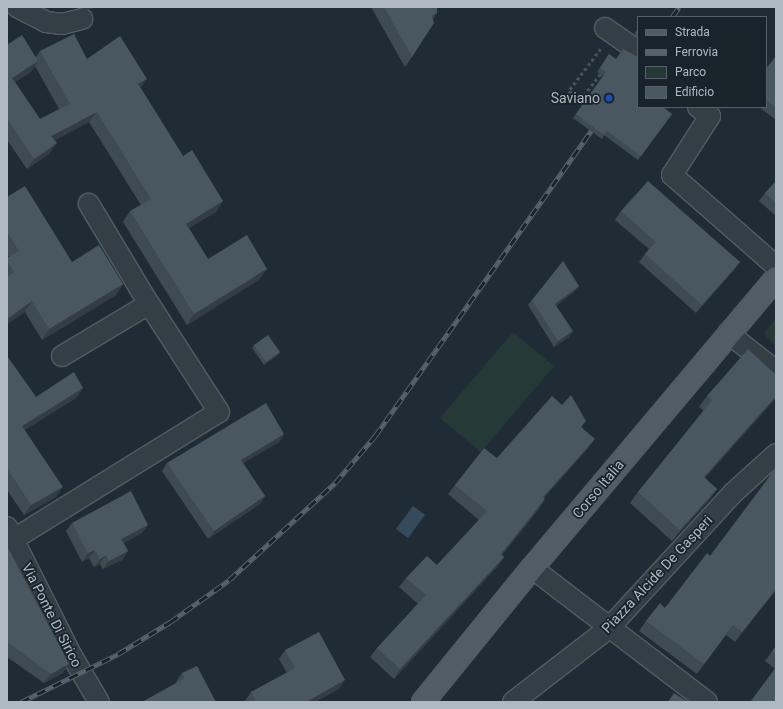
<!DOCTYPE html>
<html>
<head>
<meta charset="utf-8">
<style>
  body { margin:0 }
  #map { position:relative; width:783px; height:709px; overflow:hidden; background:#202c35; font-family:Roboto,sans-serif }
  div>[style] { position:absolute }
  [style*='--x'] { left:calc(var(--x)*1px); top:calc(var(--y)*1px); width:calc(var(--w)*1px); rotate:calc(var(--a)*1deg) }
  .green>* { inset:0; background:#253a37 }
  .water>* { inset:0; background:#354b5b }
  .path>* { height:2.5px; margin-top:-1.25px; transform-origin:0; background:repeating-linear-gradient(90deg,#445755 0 3px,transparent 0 6px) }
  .roads { filter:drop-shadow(1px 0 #515c63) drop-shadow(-1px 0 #515c63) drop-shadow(0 1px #515c63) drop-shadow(0 -1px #515c63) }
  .minor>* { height:20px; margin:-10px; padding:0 10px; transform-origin:10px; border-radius:10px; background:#343e45 }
  .major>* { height:22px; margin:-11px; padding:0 11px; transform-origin:11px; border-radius:11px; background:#515d65 }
  .rail>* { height:4.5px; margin-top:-2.25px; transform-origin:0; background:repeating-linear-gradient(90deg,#19232a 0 9px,#56636c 0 18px); box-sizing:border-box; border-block:1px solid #56636c }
  .wall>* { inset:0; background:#3f4b53 }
  .shaded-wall>* { inset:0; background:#333d43 }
  .building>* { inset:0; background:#495760 }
  .dots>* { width:11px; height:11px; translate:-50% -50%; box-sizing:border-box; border:2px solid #19232a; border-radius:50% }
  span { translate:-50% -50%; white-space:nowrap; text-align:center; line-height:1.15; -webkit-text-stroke:3.5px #19232a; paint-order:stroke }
  .poi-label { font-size:14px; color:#aeb9c2 }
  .right { translate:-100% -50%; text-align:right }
  .street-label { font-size:14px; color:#aeb9c2 }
  .frame { position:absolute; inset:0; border:8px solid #aeb9c2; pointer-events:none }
  .legend { position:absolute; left:637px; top:16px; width:130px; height:92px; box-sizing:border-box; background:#19232a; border:1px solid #555f67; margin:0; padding:5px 7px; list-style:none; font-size:12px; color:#aeb9c2 }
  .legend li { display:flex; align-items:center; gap:8px; height:20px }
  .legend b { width:20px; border:1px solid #555f67 }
</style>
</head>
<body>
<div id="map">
  <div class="green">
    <i style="clip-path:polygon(776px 318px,776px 347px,764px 334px)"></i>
    <i style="clip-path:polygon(513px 332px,554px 366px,481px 452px,440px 418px)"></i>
  </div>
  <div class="water">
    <i style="clip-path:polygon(413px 506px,425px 515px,408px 538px,396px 529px)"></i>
  </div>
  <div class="path">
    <i style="--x:601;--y:49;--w:53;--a:127.3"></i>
    <i style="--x:569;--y:91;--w:14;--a:39"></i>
    <i style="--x:580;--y:100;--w:36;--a:-52"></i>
  </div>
  <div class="roads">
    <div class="minor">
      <i style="--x:17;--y:7;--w:33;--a:27"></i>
      <i style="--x:46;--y:22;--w:16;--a:7"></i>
      <i style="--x:62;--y:24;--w:21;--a:-14"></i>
      <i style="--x:605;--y:28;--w:40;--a:34.9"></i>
      <i style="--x:698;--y:107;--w:15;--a:37"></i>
      <i style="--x:710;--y:116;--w:70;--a:122.8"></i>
      <i style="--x:672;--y:175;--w:138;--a:41.2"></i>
      <i style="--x:728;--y:333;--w:61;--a:38.4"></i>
      <i style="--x:62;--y:356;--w:101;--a:-30.9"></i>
      <i style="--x:7;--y:527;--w:144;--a:63.3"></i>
      <i style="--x:72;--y:656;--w:53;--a:59.6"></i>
      <i style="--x:14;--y:539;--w:241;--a:-31.8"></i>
      <i style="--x:219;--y:412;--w:129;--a:-122.9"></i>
      <i style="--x:149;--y:304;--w:117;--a:-121"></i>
      <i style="--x:532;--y:568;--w:220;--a:37.4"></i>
      <i style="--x:513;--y:702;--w:121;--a:-37.6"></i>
      <i style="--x:609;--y:628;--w:183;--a:-47.4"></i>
      <i style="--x:733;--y:493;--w:58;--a:-42.2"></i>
    </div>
    <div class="major">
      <i style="--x:423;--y:702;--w:173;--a:-50.9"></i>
      <i style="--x:532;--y:568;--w:379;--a:-49.9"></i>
    </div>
  </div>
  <div class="rail">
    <i style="--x:672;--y:17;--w:12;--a:-55"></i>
    <i style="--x:21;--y:702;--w:108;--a:-26.3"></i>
    <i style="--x:118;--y:654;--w:61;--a:-31.6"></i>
    <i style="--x:170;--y:622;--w:72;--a:-35.4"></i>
    <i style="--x:229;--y:580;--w:144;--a:-42.5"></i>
    <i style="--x:335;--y:483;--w:62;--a:-49.6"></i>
    <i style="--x:375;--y:436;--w:384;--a:-54.7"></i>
  </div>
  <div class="wall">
    <i style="clip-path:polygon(371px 7px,437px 7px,437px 13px,433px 19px,412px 57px,405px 67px)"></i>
    <i style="clip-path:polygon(638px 28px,638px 37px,634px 34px)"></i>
    <i style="clip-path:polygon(evenodd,7px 45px,36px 57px,40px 51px,87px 59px,141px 88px,183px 156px,223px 201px,216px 212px,189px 228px,208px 259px,260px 279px,187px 325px,123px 222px,130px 211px,141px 205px,89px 122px,55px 140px,49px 154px,27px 169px,7px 140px,7px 45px,35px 66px,59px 109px,40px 119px,15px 82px,31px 72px,35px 66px)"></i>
    <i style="clip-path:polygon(609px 54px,638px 89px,672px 114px,638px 160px,604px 135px,602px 139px,573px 118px,603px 76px,597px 72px)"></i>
    <i style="clip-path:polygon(776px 56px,776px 120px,759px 107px,766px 107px,766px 69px)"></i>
    <i style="clip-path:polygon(776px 181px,776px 216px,759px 201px,765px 193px)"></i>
    <i style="clip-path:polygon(7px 197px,72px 262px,123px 284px,116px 295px,42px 340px,25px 312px,7px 324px,7px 258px,9px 257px,7px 254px)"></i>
    <i style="clip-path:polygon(621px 211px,740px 262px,734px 270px,696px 313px,639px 262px,645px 254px,649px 249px,615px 220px)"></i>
    <i style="clip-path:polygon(579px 286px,574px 292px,556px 306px,569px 337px,554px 347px,528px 305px,532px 300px)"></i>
    <i style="clip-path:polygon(254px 345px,280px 352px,278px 355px,264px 365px,252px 348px)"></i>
    <i style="clip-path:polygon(7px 356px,36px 397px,83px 388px,76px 398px,24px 430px,56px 497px,24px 515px,7px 490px)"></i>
    <i style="clip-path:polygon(776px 375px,776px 398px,705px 478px,717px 489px,709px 500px,672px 541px,630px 503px,638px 492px,704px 411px,699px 407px,707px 396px)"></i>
    <i style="clip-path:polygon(582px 427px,588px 448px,544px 498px,539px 509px,502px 555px,504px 557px,497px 567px,394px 679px,370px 657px,377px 648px,418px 604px,399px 587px,406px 578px,437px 565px,479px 520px,448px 494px,455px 485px,497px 458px)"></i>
    <i style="clip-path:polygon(284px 434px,279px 442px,243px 463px,265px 496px,260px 504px,208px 539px,162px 471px,167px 463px)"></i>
    <i style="clip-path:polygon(776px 469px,776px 590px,735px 642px,726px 635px,697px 674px,639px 631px,646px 621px,665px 608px,710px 556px)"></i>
    <i style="clip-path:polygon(72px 523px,148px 525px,142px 533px,124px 543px,128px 551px,122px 560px,103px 569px,100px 564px,94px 567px,89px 558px,82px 562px,66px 531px)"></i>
    <i style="clip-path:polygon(7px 546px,63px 673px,44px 683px,7px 657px)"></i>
    <i style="clip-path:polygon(776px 646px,776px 702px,750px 702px,775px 669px,765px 661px)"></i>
    <i style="clip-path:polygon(285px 650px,339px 689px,315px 702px,245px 702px,245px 701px,251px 692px,287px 673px,279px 659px)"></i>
    <i style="clip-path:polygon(182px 673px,216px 702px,143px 702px,144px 701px,177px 683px,176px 682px)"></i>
  </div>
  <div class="shaded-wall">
    <i style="clip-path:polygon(81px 7px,97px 7px,88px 10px,80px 8px)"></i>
    <i style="clip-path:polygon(437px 13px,430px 23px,432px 16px)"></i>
    <i style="clip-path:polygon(38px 61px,31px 72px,7px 87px,12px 78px)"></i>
    <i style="clip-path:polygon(147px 79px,140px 89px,138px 84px)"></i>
    <i style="clip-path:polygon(97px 112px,89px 122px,44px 146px,51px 136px)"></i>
    <i style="clip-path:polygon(57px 143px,49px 154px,27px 169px,34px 159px)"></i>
    <i style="clip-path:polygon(223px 201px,216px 212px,179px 234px,186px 224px)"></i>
    <i style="clip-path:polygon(740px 262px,734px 270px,696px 313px,702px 305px)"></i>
    <i style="clip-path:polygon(267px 269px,260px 279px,187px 325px,194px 314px)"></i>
    <i style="clip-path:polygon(123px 284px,116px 295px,42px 340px,49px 329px)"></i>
    <i style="clip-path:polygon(579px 286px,574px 292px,551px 310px,555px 304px)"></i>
    <i style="clip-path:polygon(32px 301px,25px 312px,7px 324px,7px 319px)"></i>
    <i style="clip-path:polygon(573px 331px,569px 337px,554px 347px,558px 341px)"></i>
    <i style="clip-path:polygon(280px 352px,278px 355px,264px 365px,266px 362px)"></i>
    <i style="clip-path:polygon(83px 388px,76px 398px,14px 437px,22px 426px)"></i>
    <i style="clip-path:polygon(776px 396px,776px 398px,696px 488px,704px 477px)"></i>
    <i style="clip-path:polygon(284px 434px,279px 442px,235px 468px,241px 460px)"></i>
    <i style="clip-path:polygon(595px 439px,588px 448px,536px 507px,543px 497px)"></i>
    <i style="clip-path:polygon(63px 487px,56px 497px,24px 515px,31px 505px)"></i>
    <i style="clip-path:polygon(717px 489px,709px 500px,672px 541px,680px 530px)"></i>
    <i style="clip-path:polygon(265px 496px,260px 504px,208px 539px,214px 531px)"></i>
    <i style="clip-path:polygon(545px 499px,539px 509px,494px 564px,501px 554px)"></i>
    <i style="clip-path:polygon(148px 525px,142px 533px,115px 548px,121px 539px)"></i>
    <i style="clip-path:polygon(95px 550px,89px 558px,82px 562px,88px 553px)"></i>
    <i style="clip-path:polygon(128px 551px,122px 560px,103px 569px,109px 561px)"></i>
    <i style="clip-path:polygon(106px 555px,100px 564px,94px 567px,100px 559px)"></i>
    <i style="clip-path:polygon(504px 557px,497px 567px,394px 679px,400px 669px)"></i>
    <i style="clip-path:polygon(776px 589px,776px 590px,735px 642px,742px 632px)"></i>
    <i style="clip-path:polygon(733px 625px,726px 635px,697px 674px,704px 664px)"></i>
    <i style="clip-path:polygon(69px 664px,63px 673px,44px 683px,51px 674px)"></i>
    <i style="clip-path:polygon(345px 680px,339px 689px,315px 702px,306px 702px)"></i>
  </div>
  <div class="building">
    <i style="clip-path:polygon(384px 7px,437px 7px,437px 13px,432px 16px,434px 23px,412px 57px)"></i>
    <i style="clip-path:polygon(74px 34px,87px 59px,120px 36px,147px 79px,138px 84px,183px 156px,192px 150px,223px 201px,186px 224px,208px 259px,247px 235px,267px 269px,194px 314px,130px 211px,151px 199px,97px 112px,51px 136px,57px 143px,34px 159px,9px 121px,7px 122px,7px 45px,22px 35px,38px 61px,12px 78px,40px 119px,70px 104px,40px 51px)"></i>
    <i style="clip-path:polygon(623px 49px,638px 57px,638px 88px,637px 88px,638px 89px,638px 107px,663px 107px,672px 114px,641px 156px,607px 131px,604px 135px,576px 114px,606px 72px,600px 68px,609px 54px,616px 59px)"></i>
    <i style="clip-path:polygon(776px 56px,776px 108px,766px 100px,766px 69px)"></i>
    <i style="clip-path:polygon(648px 181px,740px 262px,702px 305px,645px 254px,656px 242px,621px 211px)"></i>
    <i style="clip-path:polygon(776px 181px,776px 203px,765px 193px)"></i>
    <i style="clip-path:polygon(25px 186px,72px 262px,99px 245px,123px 284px,49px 329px,32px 301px,7px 319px,7px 277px,14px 272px,7px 261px,7px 258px,19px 251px,7px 232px,7px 197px)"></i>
    <i style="clip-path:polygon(563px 261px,579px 286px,555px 304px,573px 331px,558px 341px,532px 300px)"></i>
    <i style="clip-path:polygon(268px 335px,280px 352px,266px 362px,254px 345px)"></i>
    <i style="clip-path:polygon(748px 349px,776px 375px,776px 396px,704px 477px,717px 489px,680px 530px,638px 492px,712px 400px,707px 396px)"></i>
    <i style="clip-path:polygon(7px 356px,36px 397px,74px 372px,83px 388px,22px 426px,63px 487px,31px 505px,7px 468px)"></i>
    <i style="clip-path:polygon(571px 395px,586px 421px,581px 427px,595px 439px,543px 497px,545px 499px,501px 554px,504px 557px,400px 669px,377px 648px,426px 595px,406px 578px,427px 556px,437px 565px,487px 511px,455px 485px,484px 448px,497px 458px,552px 396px,562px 405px)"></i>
    <i style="clip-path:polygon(266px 403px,284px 434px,241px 460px,265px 496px,214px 531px,167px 463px)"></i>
    <i style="clip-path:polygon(775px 469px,776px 469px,776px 589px,742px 632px,733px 625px,704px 664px,646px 621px,660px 603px,665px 608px,707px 553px,710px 556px)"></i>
    <i style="clip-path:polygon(131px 491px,148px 525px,121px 539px,128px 551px,109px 561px,106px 555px,100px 559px,95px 550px,88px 553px,72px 523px)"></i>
    <i style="clip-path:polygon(7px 546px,69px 664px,51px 674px,7px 642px)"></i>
    <i style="clip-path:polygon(319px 632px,345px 680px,306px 702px,256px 702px,251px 692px,295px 668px,285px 650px)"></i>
    <i style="clip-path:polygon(776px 646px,776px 654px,772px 651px)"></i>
    <i style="clip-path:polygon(197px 666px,216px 702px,144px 702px,144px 701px,185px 678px,182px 673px)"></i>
    <i style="clip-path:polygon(776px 667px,776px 702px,755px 702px,752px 700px)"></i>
    <i style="clip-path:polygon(674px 693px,688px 702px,668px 702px)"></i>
  </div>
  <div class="dots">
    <i style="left:609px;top:98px;background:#1a4fb4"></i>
  </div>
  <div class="poi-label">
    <span class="right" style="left:600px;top:98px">Saviano</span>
  </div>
  <div class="street-label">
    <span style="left:598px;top:489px;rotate:-50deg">Corso Italia</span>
    <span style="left:657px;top:574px;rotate:-47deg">Piazza Alcide De Gasperi</span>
    <span style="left:52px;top:615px;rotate:63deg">Via Ponte Di Sirico</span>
  </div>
  <div class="frame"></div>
  <ul class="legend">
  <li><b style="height:5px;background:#515d65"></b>Strada</li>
  <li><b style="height:5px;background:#56636c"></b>Ferrovia</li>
  <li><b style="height:11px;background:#253a37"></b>Parco</li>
  <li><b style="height:11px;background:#495760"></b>Edificio</li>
  </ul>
</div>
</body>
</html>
